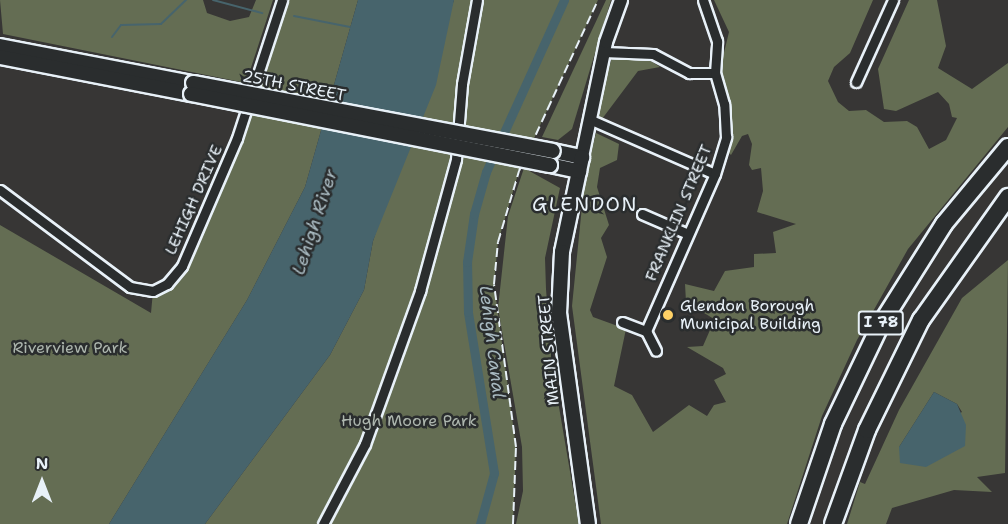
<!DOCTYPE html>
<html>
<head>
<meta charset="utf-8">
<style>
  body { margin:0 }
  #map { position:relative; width:1008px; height:524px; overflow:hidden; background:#373635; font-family:"Shantell Sans",sans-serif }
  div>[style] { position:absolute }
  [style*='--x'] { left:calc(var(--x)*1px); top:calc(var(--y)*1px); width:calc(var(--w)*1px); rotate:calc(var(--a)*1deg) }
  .green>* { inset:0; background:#646d53 }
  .water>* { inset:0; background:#47646c }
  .stream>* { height:2px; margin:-1px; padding:0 1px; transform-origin:1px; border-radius:1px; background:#47646c }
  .canal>* { height:9px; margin:-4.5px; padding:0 4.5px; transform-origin:4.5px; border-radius:4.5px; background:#47646c }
  .roads { filter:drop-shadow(2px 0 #e8f1f8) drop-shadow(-2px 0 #e8f1f8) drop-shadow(0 2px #e8f1f8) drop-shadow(0 -2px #e8f1f8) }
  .minor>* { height:9px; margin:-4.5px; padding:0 4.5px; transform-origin:4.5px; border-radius:4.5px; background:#2a2d2e }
  .tertiary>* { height:12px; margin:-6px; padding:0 6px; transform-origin:6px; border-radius:6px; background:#2a2d2e }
  .secondary>* { height:14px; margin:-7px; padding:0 7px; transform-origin:7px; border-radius:7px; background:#2a2d2e }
  .motorway>* { height:16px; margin:-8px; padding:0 8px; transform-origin:8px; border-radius:8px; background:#2a2d2e }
  .rail>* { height:2px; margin-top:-1px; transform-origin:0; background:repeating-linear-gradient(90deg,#e8f1f8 0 9px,transparent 0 13.5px) }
  .bridges { filter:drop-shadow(2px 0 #e8f1f8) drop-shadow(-2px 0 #e8f1f8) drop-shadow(0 2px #e8f1f8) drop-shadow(0 -2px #e8f1f8) }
  .secondary-bridge>* { height:14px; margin:-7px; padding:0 7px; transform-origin:7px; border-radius:7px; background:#2a2d2e }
  .dots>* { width:16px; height:16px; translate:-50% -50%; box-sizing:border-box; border:3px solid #2a2d2e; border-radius:50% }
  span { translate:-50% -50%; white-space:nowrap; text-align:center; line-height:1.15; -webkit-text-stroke:5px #2a2d2e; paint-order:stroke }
  .shield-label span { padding:2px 4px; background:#2a2d2e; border:2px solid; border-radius:4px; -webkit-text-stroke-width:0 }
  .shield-label { font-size:15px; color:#e8f1f8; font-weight:700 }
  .street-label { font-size:16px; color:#e8f1f8 }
  .poi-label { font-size:16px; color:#e8f1f8 }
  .left { translate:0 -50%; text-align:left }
  .park-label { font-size:16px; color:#adb6ae }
  .water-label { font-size:18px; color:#a8b9c0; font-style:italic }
  .quarter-label { font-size:20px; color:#e8f1f8; letter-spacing:1.5px }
  .north { position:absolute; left:12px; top:452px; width:60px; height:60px; -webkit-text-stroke:4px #2a2d2e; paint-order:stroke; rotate:0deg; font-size:16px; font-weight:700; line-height:24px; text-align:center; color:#e8f1f8 }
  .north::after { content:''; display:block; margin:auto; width:21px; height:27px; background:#e8f1f8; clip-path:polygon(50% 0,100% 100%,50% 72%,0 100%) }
</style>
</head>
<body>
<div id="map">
  <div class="green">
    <i style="clip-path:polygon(0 0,203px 0,207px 13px,230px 21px,249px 17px,256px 0,273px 0,246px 83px,3px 34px)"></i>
    <i style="clip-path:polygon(282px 0,358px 0,305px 187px,247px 300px,109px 524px,0 524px,0 225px,151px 313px,153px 291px,172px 281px,237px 138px)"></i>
    <i style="clip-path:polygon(454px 0,598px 0,519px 171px,498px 242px,494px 284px,516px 447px,513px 524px,205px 524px,330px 355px,364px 290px,373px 241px)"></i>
    <i style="clip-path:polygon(606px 0,611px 0,572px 129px,558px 140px,542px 137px)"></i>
    <i style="clip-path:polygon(714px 0,873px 0,850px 53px,834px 67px,828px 81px,838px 102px,849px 111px,866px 110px,884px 122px,907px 121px,917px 127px,929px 149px,946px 140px,957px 118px,952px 117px,949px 104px,938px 92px,896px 111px,884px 109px,878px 69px,909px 0,937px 0,946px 46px,938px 68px,972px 89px,1008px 63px,1008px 127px,908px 249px,857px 340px,822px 416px,787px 524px,601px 524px,572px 306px,585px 176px,596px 133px,619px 144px,617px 160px,600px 168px,597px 187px,609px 225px,601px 238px,607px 257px,590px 310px,593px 317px,626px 329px,614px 386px,632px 395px,653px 432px,689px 405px,707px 416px,714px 405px,726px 402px,714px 380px,726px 374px,723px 368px,687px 347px,703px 346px,710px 330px,718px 330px,714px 319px,686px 302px,685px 284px,714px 291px,725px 271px,754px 267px,754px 254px,776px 253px,773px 232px,796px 224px,757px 212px,763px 191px,761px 168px,752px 170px,749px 165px,752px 144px,748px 134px,742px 136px,731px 155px,728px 152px,731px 123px,721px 65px,729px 32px)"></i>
    <i style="clip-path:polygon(612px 57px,649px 60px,660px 67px,638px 71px,602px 119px,596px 115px)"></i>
    <i style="clip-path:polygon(524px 168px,560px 188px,545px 258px,546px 289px,552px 366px,579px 524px,516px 524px,523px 491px,522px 447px,498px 308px,508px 216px)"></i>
    <i style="clip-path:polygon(evenodd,1008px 260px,1005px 473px,977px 477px,992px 492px,954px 490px,892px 508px,886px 524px,847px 524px,860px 482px,865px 484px,899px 410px,962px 298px,1008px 260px,934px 392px,957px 404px,962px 412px,899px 447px,934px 392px)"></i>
  </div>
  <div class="water">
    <i style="clip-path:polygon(358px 0,454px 0,436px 85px,373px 241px,364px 290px,330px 355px,205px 524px,109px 524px,247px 300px,305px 187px)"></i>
    <i style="clip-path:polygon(934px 392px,957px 404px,966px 425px,965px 446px,926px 467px,900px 463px,899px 447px)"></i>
  </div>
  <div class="stream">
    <i style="--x:213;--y:0;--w:51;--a:14.9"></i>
    <i style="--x:294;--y:16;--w:57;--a:11.1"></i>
    <i style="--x:112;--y:37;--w:15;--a:-53"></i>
    <i style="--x:121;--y:25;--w:40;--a:-1.4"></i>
    <i style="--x:161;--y:24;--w:35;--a:-44"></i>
  </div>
  <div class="canal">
    <i style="--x:480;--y:524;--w:53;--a:-74.6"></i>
    <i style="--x:494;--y:473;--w:163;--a:-99.2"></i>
    <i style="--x:468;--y:312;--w:50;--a:-91.1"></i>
    <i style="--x:467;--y:262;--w:49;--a:-81.7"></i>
    <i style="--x:474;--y:214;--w:44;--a:-74.1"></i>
    <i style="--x:486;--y:172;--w:189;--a:-65.6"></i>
  </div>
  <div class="roads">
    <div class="minor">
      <i style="--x:604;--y:52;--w:49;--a:2.3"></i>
      <i style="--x:653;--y:54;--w:41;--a:27.8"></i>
      <i style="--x:689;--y:73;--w:26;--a:0"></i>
      <i style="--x:856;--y:82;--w:90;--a:-65.7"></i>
      <i style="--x:589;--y:119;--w:137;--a:23.6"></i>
      <i style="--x:0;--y:190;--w:162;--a:36.7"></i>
      <i style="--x:130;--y:287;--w:23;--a:10"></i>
      <i style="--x:153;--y:291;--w:16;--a:-27"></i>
      <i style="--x:167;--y:284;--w:23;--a:-50"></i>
      <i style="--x:182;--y:266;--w:139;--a:-66.7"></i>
      <i style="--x:237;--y:138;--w:145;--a:-71.9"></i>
      <i style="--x:642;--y:214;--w:48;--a:23.4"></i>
      <i style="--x:622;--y:322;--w:26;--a:21"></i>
      <i style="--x:646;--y:331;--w:22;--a:63"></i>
      <i style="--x:646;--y:331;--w:171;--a:-66.3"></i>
      <i style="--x:715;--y:174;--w:39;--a:-73"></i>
      <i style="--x:726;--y:137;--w:33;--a:-93"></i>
      <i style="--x:724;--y:104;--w:32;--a:-106"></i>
      <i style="--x:715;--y:73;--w:32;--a:-86"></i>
      <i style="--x:717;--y:41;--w:43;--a:-108.9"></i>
      <i style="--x:323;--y:524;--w:90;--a:-62.3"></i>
      <i style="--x:365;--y:444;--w:163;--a:-70.2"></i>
      <i style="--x:420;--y:291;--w:137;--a:-74.7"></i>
      <i style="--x:456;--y:159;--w:75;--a:-85.4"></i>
      <i style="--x:462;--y:84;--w:85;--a:-79.9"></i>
    </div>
    <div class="tertiary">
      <i style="--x:582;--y:157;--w:117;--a:-78.2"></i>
      <i style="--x:606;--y:42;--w:45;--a:-70.3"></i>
    </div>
    <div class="secondary">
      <i style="--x:0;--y:46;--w:197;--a:10.9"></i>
      <i style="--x:0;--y:57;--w:195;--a:11"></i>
      <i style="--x:553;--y:151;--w:30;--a:12"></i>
      <i style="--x:582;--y:157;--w:97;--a:101.9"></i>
      <i style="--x:562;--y:252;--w:61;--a:92.8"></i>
      <i style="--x:559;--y:313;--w:213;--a:82.2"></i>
      <i style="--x:550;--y:165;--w:30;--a:12"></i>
    </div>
    <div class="motorway">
      <i style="--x:799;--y:524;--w:106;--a:-71.2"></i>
      <i style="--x:833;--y:424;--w:111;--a:-64.4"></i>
      <i style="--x:881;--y:324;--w:118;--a:-57.8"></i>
      <i style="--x:944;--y:224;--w:100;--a:-50.3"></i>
      <i style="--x:833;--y:524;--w:100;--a:-70.1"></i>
      <i style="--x:867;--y:430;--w:123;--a:-63.9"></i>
      <i style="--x:921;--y:320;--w:151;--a:-54.7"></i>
    </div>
  </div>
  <div class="rail">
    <i style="--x:513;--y:524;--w:77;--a:-87.8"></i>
    <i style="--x:516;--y:447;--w:164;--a:-97.7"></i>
    <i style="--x:494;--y:284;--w:42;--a:-84.6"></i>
    <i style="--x:498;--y:242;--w:74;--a:-73.5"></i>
    <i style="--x:519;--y:171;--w:188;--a:-65.2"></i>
  </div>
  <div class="bridges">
    <div class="secondary-bridge">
      <i style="--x:193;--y:83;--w:366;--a:10.7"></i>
      <i style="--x:191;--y:94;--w:366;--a:11.2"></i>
    </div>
  </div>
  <div class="dots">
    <i style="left:668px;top:315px;background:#ffd166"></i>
  </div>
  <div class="shield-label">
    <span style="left:881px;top:323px">I 78</span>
  </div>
  <div class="street-label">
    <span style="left:294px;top:86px;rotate:11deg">25TH STREET</span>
    <span style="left:194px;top:200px;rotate:-66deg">LEHIGH DRIVE</span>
    <span style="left:679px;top:213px;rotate:-67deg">FRANKLIN STREET</span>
    <span style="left:549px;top:350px;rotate:-95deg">MAIN STREET</span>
  </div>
  <div class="poi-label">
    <span class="left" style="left:680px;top:315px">Glendon Borough<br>Municipal Building</span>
  </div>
  <div class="park-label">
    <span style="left:70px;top:348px">Riverview Park</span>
    <span style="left:409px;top:421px">Hugh Moore Park</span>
  </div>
  <div class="water-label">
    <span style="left:315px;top:222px;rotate:-72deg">Lehigh River</span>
    <span style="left:492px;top:342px;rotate:83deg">Lehigh Canal</span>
  </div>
  <div class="quarter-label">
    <span style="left:585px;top:204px">GLENDON</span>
  </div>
  <div class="north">N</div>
</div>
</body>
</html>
